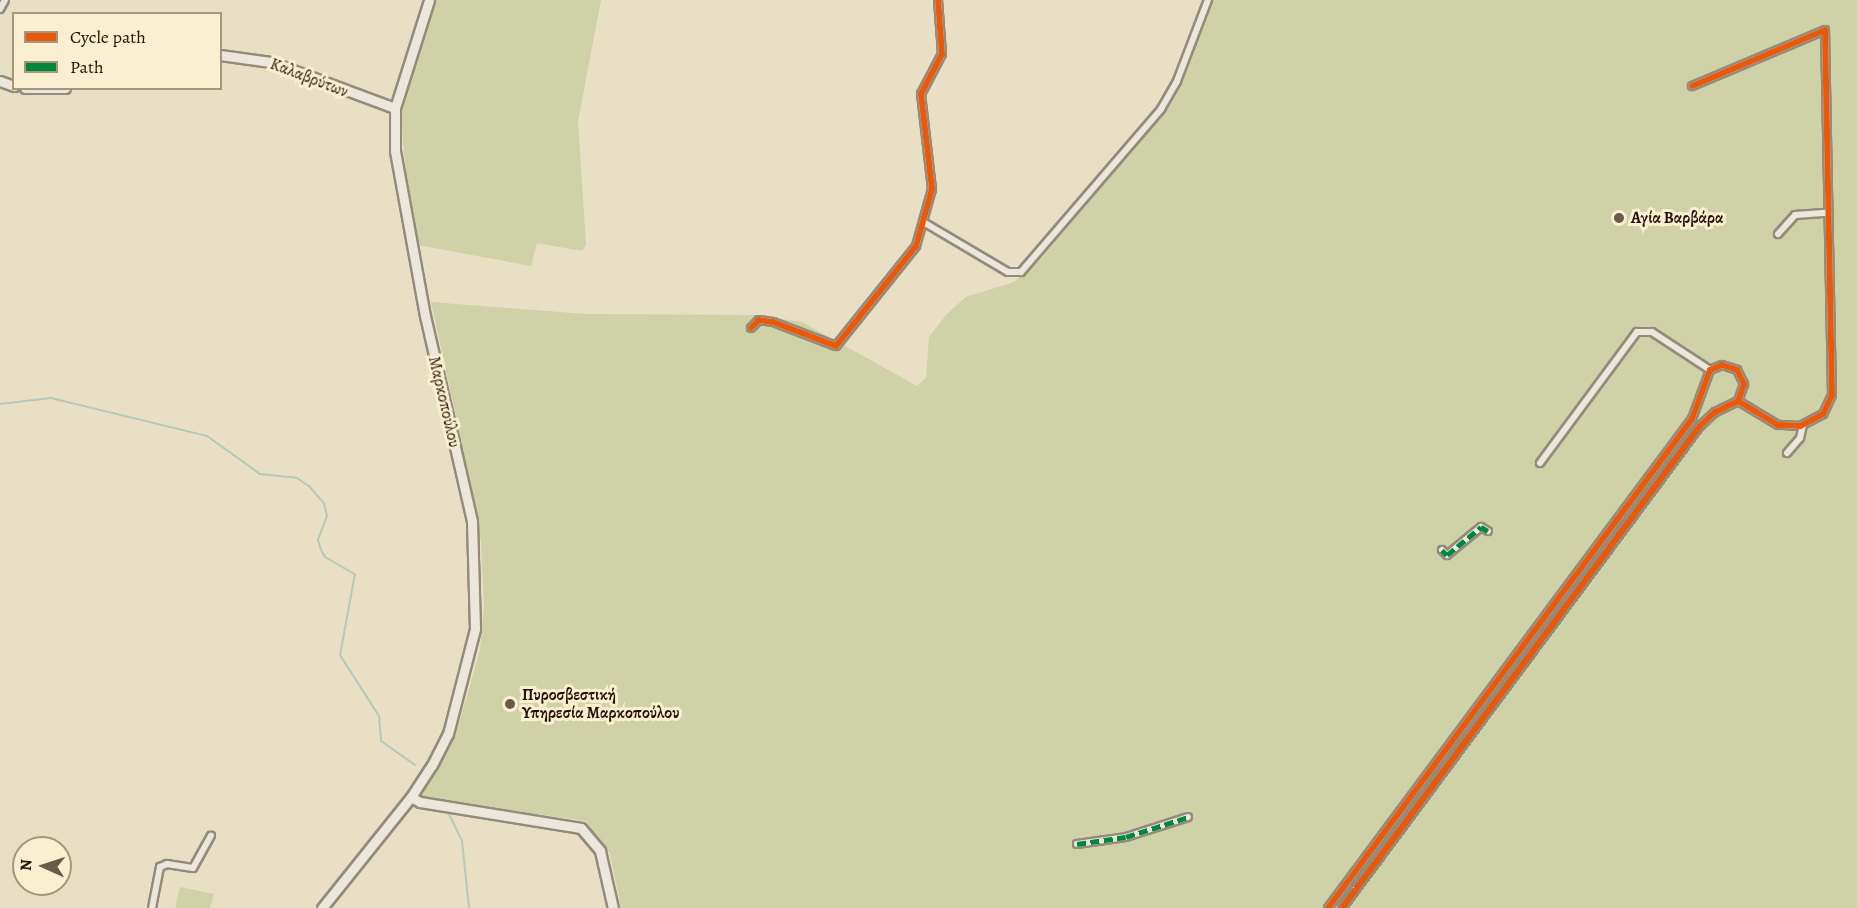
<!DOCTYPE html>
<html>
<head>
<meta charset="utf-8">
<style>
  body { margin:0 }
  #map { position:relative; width:1857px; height:908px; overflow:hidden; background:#e8dfc5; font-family:Alegreya,serif }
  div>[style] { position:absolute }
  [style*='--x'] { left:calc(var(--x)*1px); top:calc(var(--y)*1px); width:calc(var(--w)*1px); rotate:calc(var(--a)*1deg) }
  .green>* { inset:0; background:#cfd1a7 }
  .stream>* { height:2px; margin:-1px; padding:0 1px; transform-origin:1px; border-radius:1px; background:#b4c9b8 }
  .roads { filter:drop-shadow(2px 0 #938b7b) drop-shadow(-2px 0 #938b7b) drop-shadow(0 2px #938b7b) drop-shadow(0 -2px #938b7b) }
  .street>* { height:6px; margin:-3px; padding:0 3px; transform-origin:3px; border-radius:3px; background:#ebe7da }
  .secondary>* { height:9px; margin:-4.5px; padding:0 4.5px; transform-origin:4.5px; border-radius:4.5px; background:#ebe7da }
  .quiet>* { height:4.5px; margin-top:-2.25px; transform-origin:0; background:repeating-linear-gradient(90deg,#00873e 0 9px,transparent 0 13.5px) }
  .cycleway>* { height:6px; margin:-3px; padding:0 3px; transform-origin:3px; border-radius:3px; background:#e8590c }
  .dots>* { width:16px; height:16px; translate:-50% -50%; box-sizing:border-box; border:3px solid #faefd0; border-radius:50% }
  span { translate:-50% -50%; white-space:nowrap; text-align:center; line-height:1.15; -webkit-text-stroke:6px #faefd0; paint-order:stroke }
  .street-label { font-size:16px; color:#261205 }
  .poi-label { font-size:16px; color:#261205; font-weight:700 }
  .left { translate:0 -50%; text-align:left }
  .legend { position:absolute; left:12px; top:12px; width:210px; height:78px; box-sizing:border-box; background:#faefd0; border:2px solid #a5977f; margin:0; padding:8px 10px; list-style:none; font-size:18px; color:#261205 }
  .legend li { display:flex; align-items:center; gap:12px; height:30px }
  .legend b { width:30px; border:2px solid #a5977f }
  .north { position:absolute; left:12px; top:836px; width:60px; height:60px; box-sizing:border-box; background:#faefd0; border:2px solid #a5977f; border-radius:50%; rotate:273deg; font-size:16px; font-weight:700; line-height:24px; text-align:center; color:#261205 }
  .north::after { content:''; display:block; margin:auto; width:21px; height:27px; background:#6a5a48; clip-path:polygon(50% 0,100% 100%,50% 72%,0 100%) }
</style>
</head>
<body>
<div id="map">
  <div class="green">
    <i style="clip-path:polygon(435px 0,601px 0,578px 121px,586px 245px,582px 251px,537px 243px,531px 266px,418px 245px,407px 194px,401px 113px)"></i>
    <i style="clip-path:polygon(1212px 0,1857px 0,1857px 908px,621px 908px,610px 854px,586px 821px,417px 797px,455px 738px,480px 650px,484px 607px,481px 542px,472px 490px,431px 302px,585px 314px,753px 315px,802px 322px,917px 386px,926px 378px,929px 337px,947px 314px,966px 297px,1014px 282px,1039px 261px,1161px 114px)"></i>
    <i style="clip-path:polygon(180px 887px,214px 894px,210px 908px,175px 908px)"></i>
  </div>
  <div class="stream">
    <i style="--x:0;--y:404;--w:51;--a:-6.7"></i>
    <i style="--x:51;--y:398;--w:161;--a:13.7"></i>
    <i style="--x:207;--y:436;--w:65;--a:35.6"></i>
    <i style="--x:260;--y:474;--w:37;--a:6"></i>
    <i style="--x:297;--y:478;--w:14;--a:34"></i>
    <i style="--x:309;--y:486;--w:23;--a:49"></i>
    <i style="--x:324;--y:503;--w:13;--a:77"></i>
    <i style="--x:327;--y:516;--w:26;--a:111"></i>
    <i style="--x:318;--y:540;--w:10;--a:73"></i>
    <i style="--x:321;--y:550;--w:8;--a:60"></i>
    <i style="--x:325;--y:557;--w:34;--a:30"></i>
    <i style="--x:355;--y:574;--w:82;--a:100.5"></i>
    <i style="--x:340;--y:655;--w:72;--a:57.4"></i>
    <i style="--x:379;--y:716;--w:25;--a:85"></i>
    <i style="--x:381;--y:741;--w:42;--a:35.2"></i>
    <i style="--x:447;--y:810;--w:34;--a:64"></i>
    <i style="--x:462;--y:841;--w:67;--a:84"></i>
  </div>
  <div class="roads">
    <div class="street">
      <i style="--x:0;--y:9;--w:10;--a:-61"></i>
      <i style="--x:1692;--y:86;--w:144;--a:-22.8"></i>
      <i style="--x:1825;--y:30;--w:365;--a:88.9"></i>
      <i style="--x:1832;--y:395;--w:21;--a:115"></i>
      <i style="--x:1823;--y:414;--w:26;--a:152"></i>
      <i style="--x:1800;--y:426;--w:22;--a:-177"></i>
      <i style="--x:1778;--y:425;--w:47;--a:-149"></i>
      <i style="--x:925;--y:223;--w:96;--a:30.6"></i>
      <i style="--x:1008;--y:272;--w:13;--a:0"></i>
      <i style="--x:1021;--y:272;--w:215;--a:-49.3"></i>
      <i style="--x:1161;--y:109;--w:32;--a:-60"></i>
      <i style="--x:1177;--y:81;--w:87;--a:-69.1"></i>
      <i style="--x:1778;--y:234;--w:25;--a:-48"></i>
      <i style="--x:1795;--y:215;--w:32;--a:-4"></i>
      <i style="--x:751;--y:328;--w:11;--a:-45"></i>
      <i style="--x:759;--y:320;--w:14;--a:8"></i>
      <i style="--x:773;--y:322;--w:67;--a:20.9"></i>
      <i style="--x:836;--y:346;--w:128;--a:-51.3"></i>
      <i style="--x:916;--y:246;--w:59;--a:-74.3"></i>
      <i style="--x:932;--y:189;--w:96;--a:-96.6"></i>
      <i style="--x:921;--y:94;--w:45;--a:-62.3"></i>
      <i style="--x:942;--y:54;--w:54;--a:-94.2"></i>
      <i style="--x:1787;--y:453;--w:20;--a:-49"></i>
      <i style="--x:1800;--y:438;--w:13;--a:-77"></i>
      <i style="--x:1540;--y:463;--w:163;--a:-53.5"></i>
      <i style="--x:1637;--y:332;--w:15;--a:0"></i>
      <i style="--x:1652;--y:332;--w:69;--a:33.2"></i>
      <i style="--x:1442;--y:550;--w:7;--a:45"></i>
      <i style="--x:1447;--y:555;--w:44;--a:-39.5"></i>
      <i style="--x:1481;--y:527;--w:8;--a:30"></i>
      <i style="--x:1077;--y:844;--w:49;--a:-8.1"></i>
      <i style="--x:1126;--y:837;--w:65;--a:-17.9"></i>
      <i style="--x:152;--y:908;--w:42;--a:-79"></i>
      <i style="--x:160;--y:867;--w:8;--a:-23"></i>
      <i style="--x:167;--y:864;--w:26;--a:9"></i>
      <i style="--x:193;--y:868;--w:37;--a:-61"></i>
      <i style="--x:1328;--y:908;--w:610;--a:-53.34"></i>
      <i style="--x:1692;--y:419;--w:52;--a:-69.8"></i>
      <i style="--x:1710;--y:370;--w:13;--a:-23"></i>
      <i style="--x:1722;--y:365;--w:16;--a:18"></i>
      <i style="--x:1737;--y:370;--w:16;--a:63"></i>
      <i style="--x:1744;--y:384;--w:18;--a:109"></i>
      <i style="--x:1738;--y:401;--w:25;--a:154"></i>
      <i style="--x:1715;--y:412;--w:21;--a:137"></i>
      <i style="--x:1700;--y:426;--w:600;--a:126.6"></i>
    </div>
    <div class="secondary">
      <i style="--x:220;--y:55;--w:51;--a:7.8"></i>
      <i style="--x:271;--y:62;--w:132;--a:20.4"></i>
      <i style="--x:0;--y:81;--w:15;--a:20"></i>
      <i style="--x:25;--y:88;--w:40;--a:0"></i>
      <i style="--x:411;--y:797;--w:10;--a:29"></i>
      <i style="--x:420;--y:802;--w:163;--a:9.2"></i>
      <i style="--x:581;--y:828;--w:30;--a:50"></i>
      <i style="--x:600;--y:851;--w:58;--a:77.2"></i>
      <i style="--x:322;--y:908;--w:142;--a:-51.3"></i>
      <i style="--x:411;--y:797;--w:38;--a:-57"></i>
      <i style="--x:432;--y:765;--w:35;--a:-63"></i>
      <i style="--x:448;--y:734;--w:108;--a:-75.6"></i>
      <i style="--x:475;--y:629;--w:108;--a:-91.6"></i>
      <i style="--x:472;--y:521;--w:210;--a:-102.9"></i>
      <i style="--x:425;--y:316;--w:168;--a:-100.3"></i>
      <i style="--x:395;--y:151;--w:43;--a:-90"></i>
      <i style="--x:395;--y:108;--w:113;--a:-72.5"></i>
    </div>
  </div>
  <div class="quiet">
    <i style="--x:1442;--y:550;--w:7;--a:45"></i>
    <i style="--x:1447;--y:555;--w:44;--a:-39.5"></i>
    <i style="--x:1481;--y:527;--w:8;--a:30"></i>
    <i style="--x:1077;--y:844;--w:49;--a:-8.1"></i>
    <i style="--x:1126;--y:837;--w:65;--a:-17.9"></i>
  </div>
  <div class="cycleway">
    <i style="--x:1692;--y:86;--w:144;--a:-22.8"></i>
    <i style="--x:1825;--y:30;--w:365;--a:88.9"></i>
    <i style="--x:1832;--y:395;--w:21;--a:115"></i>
    <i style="--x:1823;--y:414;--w:26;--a:152"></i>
    <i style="--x:1800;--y:426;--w:22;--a:-177"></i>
    <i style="--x:1778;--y:425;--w:47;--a:-149"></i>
    <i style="--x:751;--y:328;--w:11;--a:-45"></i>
    <i style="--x:759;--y:320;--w:14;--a:8"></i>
    <i style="--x:773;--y:322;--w:67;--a:20.9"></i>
    <i style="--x:836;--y:346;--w:128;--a:-51.3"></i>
    <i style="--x:916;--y:246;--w:59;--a:-74.3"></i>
    <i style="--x:932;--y:189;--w:96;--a:-96.6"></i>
    <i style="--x:921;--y:94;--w:45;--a:-62.3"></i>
    <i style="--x:942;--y:54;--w:54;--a:-94.2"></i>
    <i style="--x:1328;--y:908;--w:610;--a:-53.34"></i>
    <i style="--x:1692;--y:419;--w:52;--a:-69.8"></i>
    <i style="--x:1710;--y:370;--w:13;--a:-23"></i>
    <i style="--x:1722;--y:365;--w:16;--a:18"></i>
    <i style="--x:1737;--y:370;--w:16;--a:63"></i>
    <i style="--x:1744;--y:384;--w:18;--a:109"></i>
    <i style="--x:1738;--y:401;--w:25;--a:154"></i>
    <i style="--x:1715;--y:412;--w:21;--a:137"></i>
    <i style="--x:1700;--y:426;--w:600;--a:126.6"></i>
  </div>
  <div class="dots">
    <i style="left:1619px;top:218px;background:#6a5a48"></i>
    <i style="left:510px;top:704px;background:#6a5a48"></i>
  </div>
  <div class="street-label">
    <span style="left:309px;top:78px;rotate:21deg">Καλαβρύτων</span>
    <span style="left:444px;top:402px;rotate:77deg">Μαρκοπούλου</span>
  </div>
  <div class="poi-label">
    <span class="left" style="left:1631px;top:218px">Αγία Βαρβάρα</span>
    <span class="left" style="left:522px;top:704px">Πυροσβεστική<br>Υπηρεσία Μαρκοπούλου</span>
  </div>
  <ul class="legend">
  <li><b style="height:8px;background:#e8590c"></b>Cycle path</li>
  <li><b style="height:8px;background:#00873e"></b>Path</li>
  </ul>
  <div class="north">N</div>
</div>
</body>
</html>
